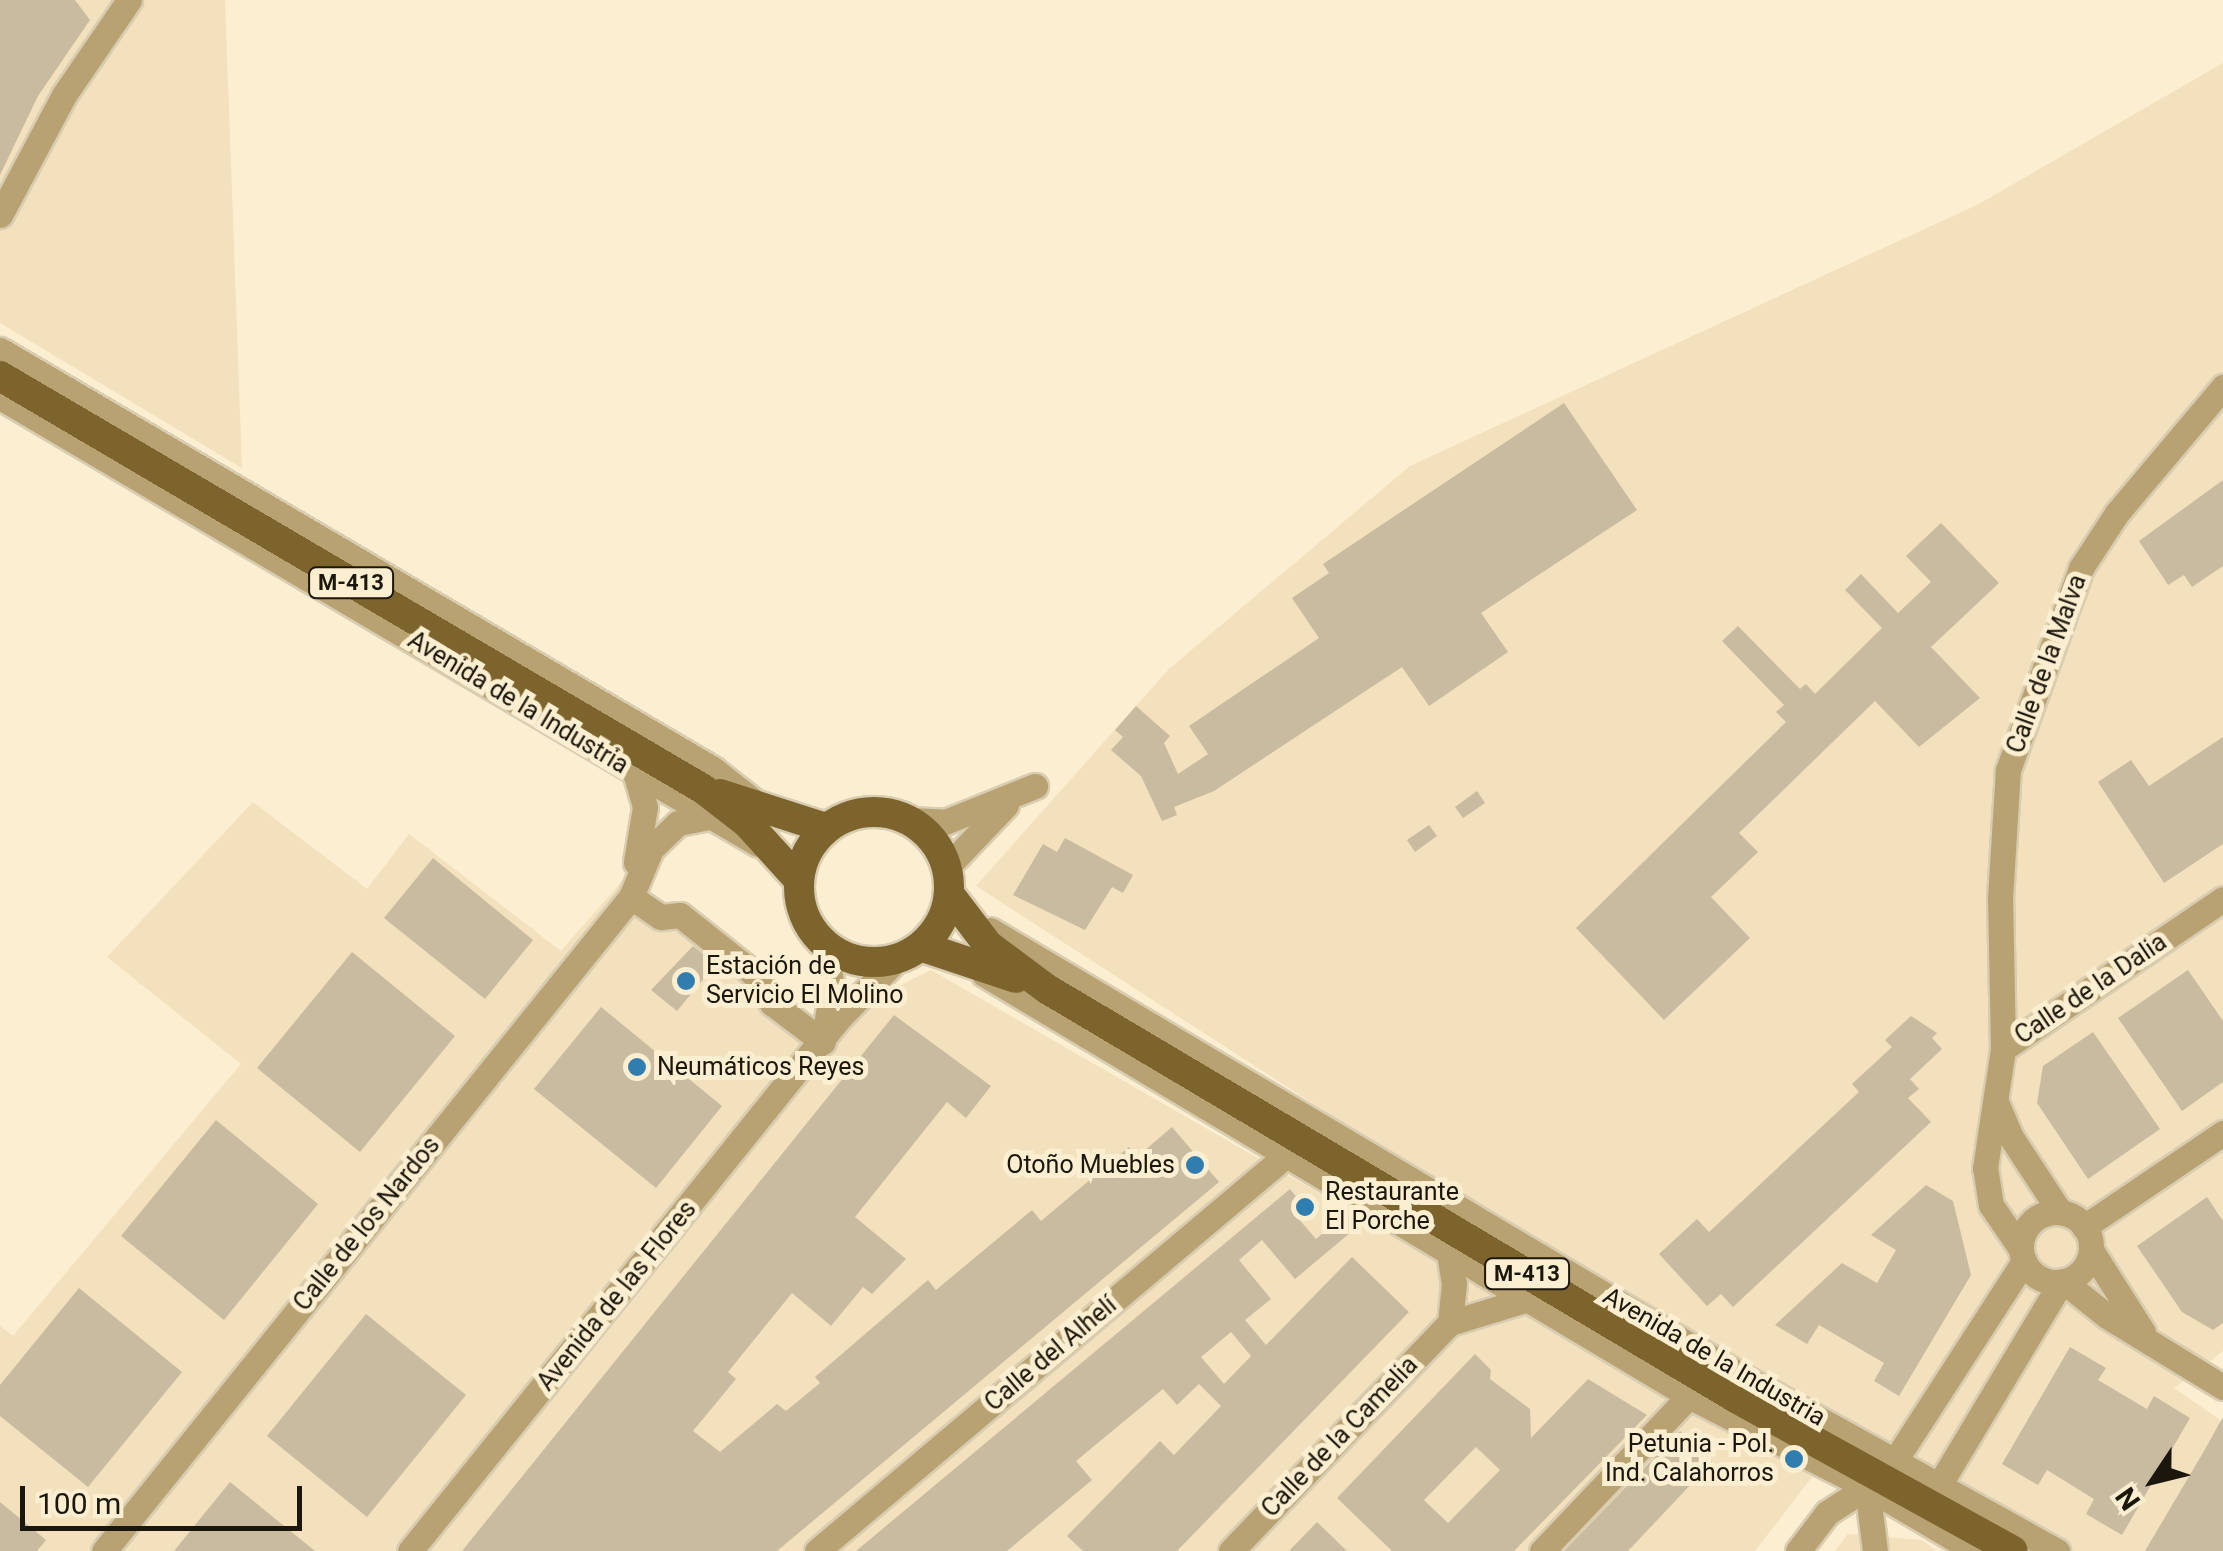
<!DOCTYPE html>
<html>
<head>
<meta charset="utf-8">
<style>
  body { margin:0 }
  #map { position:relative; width:2223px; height:1551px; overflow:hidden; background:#fceed0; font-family:Roboto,sans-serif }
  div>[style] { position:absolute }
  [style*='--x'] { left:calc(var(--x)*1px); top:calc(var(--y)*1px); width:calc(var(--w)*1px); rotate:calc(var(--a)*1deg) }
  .built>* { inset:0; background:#f2e1bc }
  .building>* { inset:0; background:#c9bb9f }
  .roads { filter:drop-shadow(2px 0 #d8ccb1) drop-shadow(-2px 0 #d8ccb1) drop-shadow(0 2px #d8ccb1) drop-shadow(0 -2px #d8ccb1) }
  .minor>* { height:25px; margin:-12.5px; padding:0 12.5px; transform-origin:12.5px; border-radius:12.5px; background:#b9a271 }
  .minor>.ring { margin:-12.5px; padding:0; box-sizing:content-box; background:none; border:25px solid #b9a271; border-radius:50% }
  .major>* { height:30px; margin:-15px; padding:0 15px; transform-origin:15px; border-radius:15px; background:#7d642c }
  .major>.ring { margin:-15px; padding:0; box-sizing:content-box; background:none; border:30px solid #7d642c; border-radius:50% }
  .dots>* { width:28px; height:28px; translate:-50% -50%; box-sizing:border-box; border:5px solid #fceed0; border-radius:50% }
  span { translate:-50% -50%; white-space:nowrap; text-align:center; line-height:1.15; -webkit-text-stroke:10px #fceed0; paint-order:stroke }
  .shield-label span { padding:2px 8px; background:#fceed0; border:2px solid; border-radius:8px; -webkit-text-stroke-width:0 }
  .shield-label { font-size:22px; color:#1c170c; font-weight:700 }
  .street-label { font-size:25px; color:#1c170c }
  .poi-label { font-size:25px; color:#1c170c }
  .left { translate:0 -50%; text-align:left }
  .right { translate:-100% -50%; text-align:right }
  .north { position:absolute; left:2103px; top:1431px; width:100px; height:100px; -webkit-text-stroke:8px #fceed0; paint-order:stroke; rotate:235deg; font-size:28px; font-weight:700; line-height:40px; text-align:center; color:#1c170c }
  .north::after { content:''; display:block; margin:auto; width:35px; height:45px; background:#1c170c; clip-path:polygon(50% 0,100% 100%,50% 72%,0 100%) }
  .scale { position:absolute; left:20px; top:1486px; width:282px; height:45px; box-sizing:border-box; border:5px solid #1c170c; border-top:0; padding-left:12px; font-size:30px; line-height:35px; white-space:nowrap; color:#1c170c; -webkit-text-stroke:8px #fceed0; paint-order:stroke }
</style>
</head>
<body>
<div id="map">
  <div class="built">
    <i style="clip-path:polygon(0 0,225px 0,242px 468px,0 323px)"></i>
    <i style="clip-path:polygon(2223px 63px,2223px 1351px,2174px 1388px,2223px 1422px,2223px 1551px,2053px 1551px,1531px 1244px,976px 886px,1169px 669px,1410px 466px,1979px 204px)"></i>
    <i style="clip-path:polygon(253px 802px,367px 889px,409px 834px,561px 951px,623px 880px,829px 1048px,857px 1007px,931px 970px,1812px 1477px,1755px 1551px,0 1551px,0 1326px,13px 1336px,241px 1064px,107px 957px)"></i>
    <i style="clip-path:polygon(1848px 1534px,1921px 1540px,1937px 1551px,1835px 1551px)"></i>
  </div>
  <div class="building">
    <i style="clip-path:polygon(0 0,75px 0,90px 20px,38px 96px,0 175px)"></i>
    <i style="clip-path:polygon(1564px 403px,1637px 510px,1481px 613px,1508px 652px,1429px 706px,1402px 667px,1214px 791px,1174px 807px,1177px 815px,1162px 821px,1141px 776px,1111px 750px,1123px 737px,1115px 730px,1136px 706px,1170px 736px,1164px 743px,1178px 774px,1208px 754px,1189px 726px,1319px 638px,1292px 598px,1329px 573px,1323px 564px)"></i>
    <i style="clip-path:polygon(2223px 480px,2223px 566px,2192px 587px,2184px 575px,2168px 585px,2139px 541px)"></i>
    <i style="clip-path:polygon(1941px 523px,1999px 583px,1931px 647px,1980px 698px,1919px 747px,1875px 701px,1739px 833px,1758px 852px,1711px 897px,1750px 938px,1664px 1020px,1576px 928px,1786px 722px,1776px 712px,1784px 705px,1722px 641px,1738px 626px,1800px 689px,1806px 684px,1815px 694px,1882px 628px,1845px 590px,1861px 574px,1898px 613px,1931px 582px,1906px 556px)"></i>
    <i style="clip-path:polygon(2223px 737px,2223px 844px,2164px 883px,2098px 782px,2131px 760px,2149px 786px)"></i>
    <i style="clip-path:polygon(1477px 791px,1485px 803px,1463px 818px,1455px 807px)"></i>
    <i style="clip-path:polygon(1429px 825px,1437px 836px,1415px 852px,1407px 840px)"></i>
    <i style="clip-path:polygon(1065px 838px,1133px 875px,1123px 893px,1112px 887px,1085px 930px,1013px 895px,1043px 844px,1057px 852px)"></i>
    <i style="clip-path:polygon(433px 858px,533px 940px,485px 999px,384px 918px)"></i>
    <i style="clip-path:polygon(693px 946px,716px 964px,677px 1011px,651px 990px)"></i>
    <i style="clip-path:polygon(352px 952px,455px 1036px,360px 1152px,257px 1068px)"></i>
    <i style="clip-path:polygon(2188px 970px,2223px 1021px,2223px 1082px,2182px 1111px,2118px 1018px)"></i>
    <i style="clip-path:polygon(601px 1007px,722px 1106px,656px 1188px,534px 1089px)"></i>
    <i style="clip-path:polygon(894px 1015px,991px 1086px,966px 1118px,947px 1102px,855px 1217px,906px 1259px,872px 1294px,863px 1287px,831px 1326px,792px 1293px,728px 1372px,736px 1379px,693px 1431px,720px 1452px,777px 1404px,786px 1411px,820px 1383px,815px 1377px,928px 1280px,936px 1290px,1032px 1210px,1041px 1221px,1129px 1147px,1137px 1157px,1172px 1127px,1219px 1182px,777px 1551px,462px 1551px)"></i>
    <i style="clip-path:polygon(1911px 1016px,1937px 1033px,1932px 1038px,1942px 1049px,1910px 1079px,1919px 1089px,1908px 1098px,1931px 1122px,1733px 1307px,1721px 1294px,1707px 1306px,1659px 1254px,1697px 1219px,1709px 1232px,1859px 1092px,1852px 1084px,1892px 1047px,1885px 1040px)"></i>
    <i style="clip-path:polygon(2093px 1032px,2160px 1129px,2088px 1179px,2037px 1103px,2043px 1066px)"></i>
    <i style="clip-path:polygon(216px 1120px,318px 1204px,224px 1320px,121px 1236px)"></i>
    <i style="clip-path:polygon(1926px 1185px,1953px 1201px,1971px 1275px,1899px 1396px,1874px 1381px,1884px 1363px,1819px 1325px,1807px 1344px,1775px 1325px,1842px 1263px,1877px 1283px,1896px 1250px,1871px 1235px)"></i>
    <i style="clip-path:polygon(evenodd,1290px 1189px,1306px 1209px,1297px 1217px,1316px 1239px,1348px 1212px,1363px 1222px,1295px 1279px,1262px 1240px,1239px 1260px,1271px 1299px,1245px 1320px,1266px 1345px,1352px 1257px,1409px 1312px,1177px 1551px,1083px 1551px,1067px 1536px,1160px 1441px,1174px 1455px,1221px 1406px,1199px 1384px,1177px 1405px,1163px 1389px,1076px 1461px,1092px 1480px,1007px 1551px,856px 1551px,1290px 1189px,1231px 1332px,1251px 1356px,1224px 1384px,1201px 1357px,1231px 1332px)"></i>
    <i style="clip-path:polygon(2207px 1197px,2223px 1221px,2223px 1323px,2213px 1330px,2182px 1312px,2137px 1246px)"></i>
    <i style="clip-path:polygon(79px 1288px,182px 1372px,88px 1487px,0 1416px,0 1385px)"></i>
    <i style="clip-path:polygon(366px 1314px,466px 1395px,367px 1517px,267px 1436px)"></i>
    <i style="clip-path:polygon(2070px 1347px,2106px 1368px,2098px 1380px,2147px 1409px,2154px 1396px,2190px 1418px,2122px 1535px,2086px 1514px,2094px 1499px,2047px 1470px,2038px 1485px,2002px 1464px)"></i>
    <i style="clip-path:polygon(evenodd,1475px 1354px,1491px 1370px,1490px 1379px,1530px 1409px,1531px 1438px,1588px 1379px,1647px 1415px,1514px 1551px,1392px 1551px,1337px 1498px,1475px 1354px,1476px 1447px,1500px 1470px,1448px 1523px,1424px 1500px,1476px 1447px)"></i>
    <i style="clip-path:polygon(2223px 1417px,2223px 1551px,2145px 1551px,2204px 1451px)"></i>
    <i style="clip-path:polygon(1680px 1431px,1712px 1462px,1628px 1551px,1564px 1551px)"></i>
    <i style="clip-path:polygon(230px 1482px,315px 1551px,174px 1551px)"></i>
    <i style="clip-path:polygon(0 1502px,46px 1540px,37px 1551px,0 1551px)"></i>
    <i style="clip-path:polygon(1317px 1522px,1347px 1551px,1289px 1551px)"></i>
  </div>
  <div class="roads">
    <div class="minor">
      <i style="--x:0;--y:215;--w:136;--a:-61.9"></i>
      <i style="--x:64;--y:95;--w:115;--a:-55.6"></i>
      <i style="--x:0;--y:350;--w:827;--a:30.44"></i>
      <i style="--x:713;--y:769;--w:50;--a:38.5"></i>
      <i style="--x:0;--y:397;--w:880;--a:30.53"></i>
      <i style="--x:635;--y:772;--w:36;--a:74"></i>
      <i style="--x:645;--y:807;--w:56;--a:99.3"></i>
      <i style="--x:911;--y:820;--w:34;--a:3"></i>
      <i style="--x:945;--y:822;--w:97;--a:-21.8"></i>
      <i style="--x:948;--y:866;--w:84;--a:-46.4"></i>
      <i style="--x:631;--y:897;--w:36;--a:34"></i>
      <i style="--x:661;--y:917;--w:19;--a:-6"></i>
      <i style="--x:680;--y:915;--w:93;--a:38.5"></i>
      <i style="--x:753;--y:973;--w:36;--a:58"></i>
      <i style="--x:772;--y:1003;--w:64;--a:37.4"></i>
      <i style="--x:990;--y:930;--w:878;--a:30.68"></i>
      <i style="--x:1745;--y:1378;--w:357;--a:29"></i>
      <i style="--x:984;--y:974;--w:822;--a:30.9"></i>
      <i style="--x:1689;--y:1396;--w:200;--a:27.1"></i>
      <i style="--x:1867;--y:1487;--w:126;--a:30.7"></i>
      <i style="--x:824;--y:1037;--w:50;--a:-80.7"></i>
      <i style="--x:832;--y:988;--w:45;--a:-99"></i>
      <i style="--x:2003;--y:1049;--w:266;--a:-34.3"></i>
      <i style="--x:1996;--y:1102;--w:38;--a:67"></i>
      <i style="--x:2011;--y:1137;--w:90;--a:56.8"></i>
      <i class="ring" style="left:2021px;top:1212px;width:45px;height:45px"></i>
      <i style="--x:2084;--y:1227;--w:168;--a:-34.1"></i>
      <i style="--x:2021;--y:1249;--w:53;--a:-124.3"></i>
      <i style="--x:1991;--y:1205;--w:37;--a:-99"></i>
      <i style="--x:1985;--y:1168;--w:120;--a:-81.4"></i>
      <i style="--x:2003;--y:1049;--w:150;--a:-91.1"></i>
      <i style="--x:2000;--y:899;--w:129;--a:-86.5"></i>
      <i style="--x:2008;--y:770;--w:215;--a:-70.1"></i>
      <i style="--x:2081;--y:568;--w:66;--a:-56.8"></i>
      <i style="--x:2117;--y:513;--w:165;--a:-49.9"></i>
      <i style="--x:2091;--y:1250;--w:97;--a:57.6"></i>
      <i style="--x:1449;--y:1253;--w:30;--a:81"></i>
      <i style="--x:1454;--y:1283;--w:40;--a:95.7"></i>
      <i style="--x:2063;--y:1281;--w:56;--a:38.5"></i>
      <i style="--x:2107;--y:1316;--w:136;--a:31.5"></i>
      <i style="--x:1896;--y:1459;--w:236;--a:-57.1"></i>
      <i style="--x:1941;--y:1482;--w:233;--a:-59"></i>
      <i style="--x:104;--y:1551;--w:840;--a:-51.14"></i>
      <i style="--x:631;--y:897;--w:52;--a:-67.4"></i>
      <i style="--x:651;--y:849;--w:37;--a:-44"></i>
      <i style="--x:678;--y:823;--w:33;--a:-11"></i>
      <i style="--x:410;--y:1551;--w:686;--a:-51.16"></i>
      <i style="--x:840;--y:1017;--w:80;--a:-45.5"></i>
      <i style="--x:817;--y:1551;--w:611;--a:-40.15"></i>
      <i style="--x:1231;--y:1551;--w:316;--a:-46.2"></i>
      <i style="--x:1450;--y:1323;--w:82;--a:-17.1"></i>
      <i style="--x:1542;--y:1551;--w:214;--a:-46.5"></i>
      <i style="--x:1798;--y:1551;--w:48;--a:-52.7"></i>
      <i style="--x:1827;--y:1513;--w:48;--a:-33"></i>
      <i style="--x:1867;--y:1487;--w:64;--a:82.9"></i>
    </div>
    <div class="major">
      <i style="--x:0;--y:376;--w:815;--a:30.43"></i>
      <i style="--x:703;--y:789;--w:56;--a:37.7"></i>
      <i style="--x:747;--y:823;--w:76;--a:47.7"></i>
      <i style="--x:720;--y:794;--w:111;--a:17.8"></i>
      <i class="ring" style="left:799px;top:812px;width:120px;height:120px"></i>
      <i style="--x:950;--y:895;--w:63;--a:52.8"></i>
      <i style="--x:988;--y:945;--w:74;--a:36.7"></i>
      <i style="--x:1047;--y:989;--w:801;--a:30.69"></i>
      <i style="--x:1736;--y:1398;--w:316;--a:28.9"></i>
      <i style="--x:923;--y:947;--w:98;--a:18.4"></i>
    </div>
  </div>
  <div class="dots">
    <i style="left:686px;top:981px;background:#307eb0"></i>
    <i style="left:637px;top:1067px;background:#307eb0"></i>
    <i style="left:1195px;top:1165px;background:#307eb0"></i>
    <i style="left:1305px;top:1207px;background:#307eb0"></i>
    <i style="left:1794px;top:1459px;background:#307eb0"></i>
  </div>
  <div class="shield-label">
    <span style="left:351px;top:583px">M-413</span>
    <span style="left:1527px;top:1274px">M-413</span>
  </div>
  <div class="street-label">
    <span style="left:2047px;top:664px;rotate:-70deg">Calle de la Malva</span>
    <span style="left:518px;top:703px;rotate:31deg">Avenida de la Industria</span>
    <span style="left:2091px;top:989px;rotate:-34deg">Calle de la Dalia</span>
    <span style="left:367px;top:1224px;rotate:-51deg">Calle de los Nardos</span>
    <span style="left:617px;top:1296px;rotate:-51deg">Avenida de las Flores</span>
    <span style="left:1051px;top:1354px;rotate:-40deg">Calle del Alhelí</span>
    <span style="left:1714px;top:1357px;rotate:30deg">Avenida de la Industria</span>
    <span style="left:1340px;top:1437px;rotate:-46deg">Calle de la Camelia</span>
  </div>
  <div class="poi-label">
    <span class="left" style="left:706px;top:981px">Estación de<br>Servicio El Molino</span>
    <span class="left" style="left:657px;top:1067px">Neumáticos Reyes</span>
    <span class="right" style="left:1175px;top:1165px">Otoño Muebles</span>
    <span class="left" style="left:1325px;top:1207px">Restaurante<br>El Porche</span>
    <span class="right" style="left:1774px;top:1459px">Petunia - Pol.<br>Ind. Calahorros</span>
  </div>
  <div class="north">N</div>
  <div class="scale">100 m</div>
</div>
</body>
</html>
